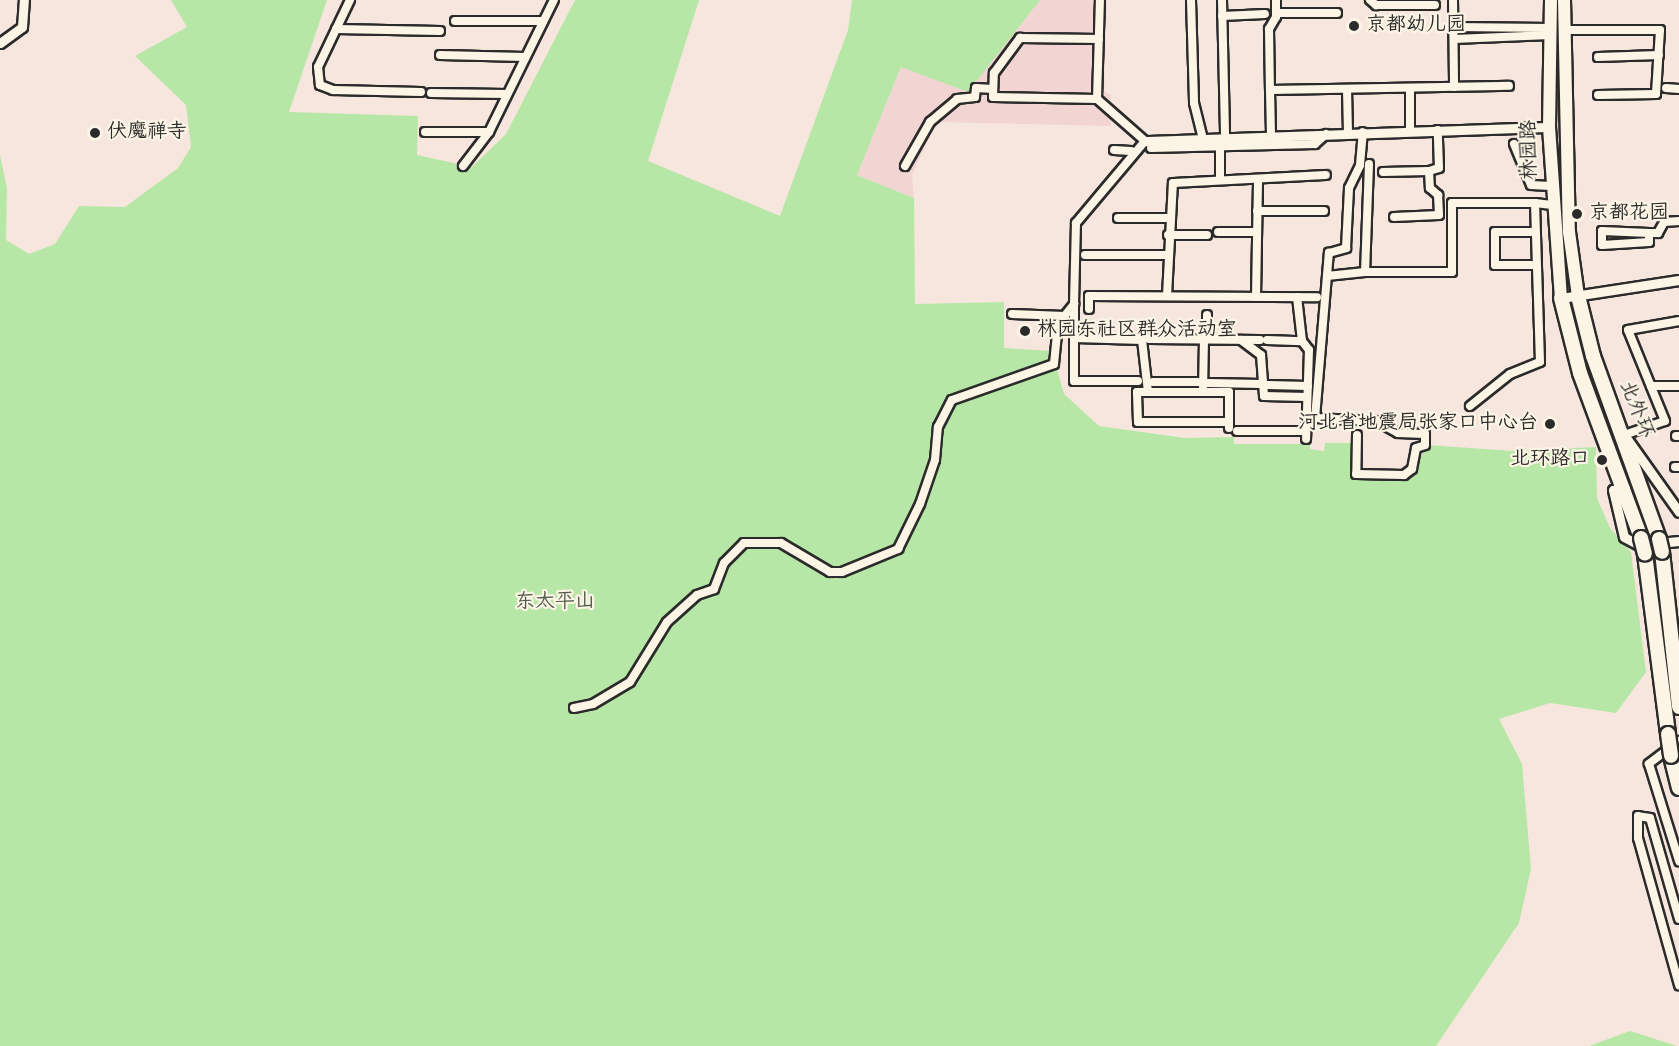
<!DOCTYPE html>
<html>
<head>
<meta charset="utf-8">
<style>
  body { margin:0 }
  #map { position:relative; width:1679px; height:1046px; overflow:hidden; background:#f7e6dd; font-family:"Gochi Hand","LXGW WenKai TC",sans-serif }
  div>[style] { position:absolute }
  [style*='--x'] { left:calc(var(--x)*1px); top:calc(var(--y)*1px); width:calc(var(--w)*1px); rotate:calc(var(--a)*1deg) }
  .built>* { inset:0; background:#f2d5d3 }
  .green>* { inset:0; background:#b7e7a6 }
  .roads { filter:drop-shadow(2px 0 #2b2b2b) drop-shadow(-2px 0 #2b2b2b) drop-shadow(0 2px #2b2b2b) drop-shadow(0 -2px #2b2b2b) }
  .minor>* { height:8px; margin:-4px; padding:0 4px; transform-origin:4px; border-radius:4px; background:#fcf5e5 }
  .tertiary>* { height:9px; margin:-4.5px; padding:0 4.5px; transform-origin:4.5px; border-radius:4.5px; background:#fcf5e5 }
  .primary>* { height:12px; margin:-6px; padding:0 6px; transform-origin:6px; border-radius:6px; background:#fcf5e5 }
  .trunk>* { height:14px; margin:-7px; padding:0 7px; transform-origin:7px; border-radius:7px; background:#fcf5e5 }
  .bridges { filter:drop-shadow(2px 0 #2b2b2b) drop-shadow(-2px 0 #2b2b2b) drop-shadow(0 2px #2b2b2b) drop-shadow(0 -2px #2b2b2b) }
  .trunk-bridge>* { height:14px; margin:-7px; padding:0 7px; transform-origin:7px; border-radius:7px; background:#fcf5e5 }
  .dots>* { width:16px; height:16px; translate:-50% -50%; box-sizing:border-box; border:3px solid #fcf5e5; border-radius:50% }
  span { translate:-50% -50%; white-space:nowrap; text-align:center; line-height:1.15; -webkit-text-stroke:4.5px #fcf5e5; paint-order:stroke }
  .poi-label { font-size:20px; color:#2b2b2b }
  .left { translate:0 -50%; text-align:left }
  .right { translate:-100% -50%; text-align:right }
  .street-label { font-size:20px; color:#2b2b2b }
  .park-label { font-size:20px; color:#4e5a4a }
</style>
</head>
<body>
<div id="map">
  <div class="built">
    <i style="clip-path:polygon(1040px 0,1107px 0,1104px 91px,1111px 95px,1111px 126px,936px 122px,912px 175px,914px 198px,857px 175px,901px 67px,962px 87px)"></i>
  </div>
  <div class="green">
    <i style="clip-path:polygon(171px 0,327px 0,289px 112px,418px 116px,417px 155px,472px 167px,506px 134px,575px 0,699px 0,648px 161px,780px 216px,848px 30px,852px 0,1040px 0,968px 92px,901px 67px,857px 175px,914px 198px,915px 304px,1004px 302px,1004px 348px,1052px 351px,1064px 394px,1099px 426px,1185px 438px,1234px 437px,1234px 444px,1310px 444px,1310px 449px,1324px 451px,1325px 443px,1352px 443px,1353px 477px,1410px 478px,1427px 445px,1513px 451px,1596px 447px,1597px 498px,1610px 528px,1631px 552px,1646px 672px,1616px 713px,1550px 703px,1499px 719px,1522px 764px,1531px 869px,1519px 923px,1436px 1046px,0 1046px,0 155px,7px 188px,6px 240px,29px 254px,55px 244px,79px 206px,125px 207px,178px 168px,191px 147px,186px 105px,135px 56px,187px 27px)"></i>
    <i style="clip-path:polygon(1630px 1031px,1677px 1046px,1589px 1046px)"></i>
  </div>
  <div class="roads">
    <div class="minor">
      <i style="--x:350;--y:0;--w:74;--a:115.5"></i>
      <i style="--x:318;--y:67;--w:18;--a:84"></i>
      <i style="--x:320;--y:85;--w:14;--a:21"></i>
      <i style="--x:333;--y:90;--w:88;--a:1.3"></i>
      <i style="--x:1191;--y:0;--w:103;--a:88.3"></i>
      <i style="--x:1194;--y:103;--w:36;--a:76"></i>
      <i style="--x:1222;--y:0;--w:137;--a:88.7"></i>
      <i style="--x:1276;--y:0;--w:17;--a:90"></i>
      <i style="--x:1276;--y:17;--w:14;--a:120"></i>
      <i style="--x:1269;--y:29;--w:61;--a:89.1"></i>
      <i style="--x:1270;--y:90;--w:239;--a:-1"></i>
      <i style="--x:1370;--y:0;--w:8;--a:40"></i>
      <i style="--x:1376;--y:5;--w:59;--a:0"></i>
      <i style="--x:1453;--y:0;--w:87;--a:89.3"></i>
      <i style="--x:1276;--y:13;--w:61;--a:0"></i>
      <i style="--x:1222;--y:16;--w:43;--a:-2.7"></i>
      <i style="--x:455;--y:21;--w:88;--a:0"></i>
      <i style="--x:1453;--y:27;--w:97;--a:0.6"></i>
      <i style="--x:336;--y:29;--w:104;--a:1.1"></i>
      <i style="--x:1565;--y:30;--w:95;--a:0"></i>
      <i style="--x:1660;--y:30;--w:64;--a:93.6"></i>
      <i style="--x:1656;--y:94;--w:58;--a:179"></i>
      <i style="--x:1454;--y:39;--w:96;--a:-2.4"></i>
      <i style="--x:440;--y:55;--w:85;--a:1.3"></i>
      <i style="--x:1598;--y:57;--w:61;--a:-1.9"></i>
      <i style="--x:1410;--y:88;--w:43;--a:90"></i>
      <i style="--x:1666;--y:88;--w:13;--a:4"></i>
      <i style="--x:1347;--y:89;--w:44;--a:88.7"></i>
      <i style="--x:1270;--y:90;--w:45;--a:88.7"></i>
      <i style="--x:431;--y:93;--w:75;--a:0.8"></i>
      <i style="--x:1097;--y:99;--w:104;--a:-178.9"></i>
      <i style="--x:993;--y:97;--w:24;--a:-88"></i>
      <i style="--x:994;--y:73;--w:44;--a:-53.4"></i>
      <i style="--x:1020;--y:38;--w:79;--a:0.7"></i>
      <i style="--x:425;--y:132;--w:64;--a:0"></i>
      <i style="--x:1514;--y:144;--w:44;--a:67.5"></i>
      <i style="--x:1531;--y:185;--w:20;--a:3"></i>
      <i style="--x:1220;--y:146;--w:33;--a:90"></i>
      <i style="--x:1151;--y:148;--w:164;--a:-1.4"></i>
      <i style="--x:1315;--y:144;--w:15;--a:-42"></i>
      <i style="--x:1114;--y:150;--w:17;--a:3"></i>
      <i style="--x:1369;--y:164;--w:108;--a:92.1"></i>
      <i style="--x:1365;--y:272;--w:87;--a:0"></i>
      <i style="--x:1452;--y:272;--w:69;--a:-90"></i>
      <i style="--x:1452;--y:203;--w:83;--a:0"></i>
      <i style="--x:463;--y:166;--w:43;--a:-52.6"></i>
      <i style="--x:489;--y:132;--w:147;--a:-63.8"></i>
      <i style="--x:905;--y:166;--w:51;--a:-60.4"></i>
      <i style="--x:930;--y:122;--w:35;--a:-40"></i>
      <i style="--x:957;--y:99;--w:18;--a:-6"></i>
      <i style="--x:975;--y:97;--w:9;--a:-84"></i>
      <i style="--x:976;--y:88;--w:17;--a:3"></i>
      <i style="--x:1429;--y:171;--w:10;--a:-17"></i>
      <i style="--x:1439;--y:168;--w:38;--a:-92"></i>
      <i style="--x:1383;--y:172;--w:46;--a:-1.2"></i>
      <i style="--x:1429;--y:171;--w:17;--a:87"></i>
      <i style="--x:1430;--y:188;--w:11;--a:41"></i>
      <i style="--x:1438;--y:195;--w:20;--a:87"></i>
      <i style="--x:1439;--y:215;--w:45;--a:177.5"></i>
      <i style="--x:1257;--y:211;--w:67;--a:0"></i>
      <i style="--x:1118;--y:218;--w:50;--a:0"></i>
      <i style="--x:1218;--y:232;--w:39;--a:0"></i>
      <i style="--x:1531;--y:232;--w:36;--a:180"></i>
      <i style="--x:1495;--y:232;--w:33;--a:90"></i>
      <i style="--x:1495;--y:265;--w:41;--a:0"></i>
      <i style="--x:1649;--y:233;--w:9;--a:90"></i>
      <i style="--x:1649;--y:242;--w:47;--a:176.3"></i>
      <i style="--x:1602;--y:245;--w:14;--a:-90"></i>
      <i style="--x:1602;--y:231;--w:47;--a:2.4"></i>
      <i style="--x:1649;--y:233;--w:9;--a:0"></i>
      <i style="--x:1658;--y:233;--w:13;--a:-61"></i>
      <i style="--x:1664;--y:222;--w:15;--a:-4"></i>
      <i style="--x:1168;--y:235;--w:39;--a:0"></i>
      <i style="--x:1085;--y:255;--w:83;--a:0"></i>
      <i style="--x:1327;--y:276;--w:38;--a:-6"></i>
      <i style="--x:1167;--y:296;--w:113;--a:-87"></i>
      <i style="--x:1173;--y:183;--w:153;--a:-3"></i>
      <i style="--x:1256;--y:297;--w:118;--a:-89"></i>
      <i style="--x:1297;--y:297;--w:44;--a:83.5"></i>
      <i style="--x:1302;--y:341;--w:11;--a:52"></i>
      <i style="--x:1309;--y:350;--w:89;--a:91.9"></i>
      <i style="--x:1074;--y:304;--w:77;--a:90"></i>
      <i style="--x:1074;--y:381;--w:64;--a:0"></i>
      <i style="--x:1089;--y:309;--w:13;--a:-90"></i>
      <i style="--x:1089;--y:296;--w:228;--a:0.3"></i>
      <i style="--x:1012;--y:314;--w:53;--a:2.2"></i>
      <i style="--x:1075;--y:338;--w:67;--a:1.7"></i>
      <i style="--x:1142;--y:340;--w:52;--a:83.4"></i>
      <i style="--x:1149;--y:339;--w:111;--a:0.5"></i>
      <i style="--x:1207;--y:339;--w:24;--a:-90"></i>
      <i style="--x:1241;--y:340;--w:25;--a:37"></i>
      <i style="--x:1261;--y:355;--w:41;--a:85.8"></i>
      <i style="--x:1264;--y:396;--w:43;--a:1.3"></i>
      <i style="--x:1267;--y:340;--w:35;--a:2"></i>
      <i style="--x:1153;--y:382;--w:50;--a:0"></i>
      <i style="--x:1208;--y:383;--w:54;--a:1.1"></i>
      <i style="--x:1268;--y:385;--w:40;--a:1.4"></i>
      <i style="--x:1651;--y:386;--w:28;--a:0"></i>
      <i style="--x:1203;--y:391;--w:52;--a:-88.9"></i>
      <i style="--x:1470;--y:406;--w:51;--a:-38.7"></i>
      <i style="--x:1510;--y:374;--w:32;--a:-22"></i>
      <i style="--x:1540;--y:362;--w:159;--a:-91.8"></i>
      <i style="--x:1535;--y:203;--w:17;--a:7"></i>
      <i style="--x:1229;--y:422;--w:91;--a:180"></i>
      <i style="--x:1138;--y:422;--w:30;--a:-92"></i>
      <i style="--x:1137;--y:392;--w:92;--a:0"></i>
      <i style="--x:1229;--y:392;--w:36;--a:90"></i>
      <i style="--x:1237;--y:431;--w:69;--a:0"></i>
      <i style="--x:1357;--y:435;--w:39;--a:91"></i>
      <i style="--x:1356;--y:474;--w:48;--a:1.2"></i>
      <i style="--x:1404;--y:475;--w:10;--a:-37"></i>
      <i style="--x:1412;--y:469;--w:21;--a:-79"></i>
      <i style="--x:1416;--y:448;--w:9;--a:-18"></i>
      <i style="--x:1425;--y:445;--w:11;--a:-90"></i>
      <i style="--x:1425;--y:434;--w:27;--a:-178"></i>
      <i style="--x:1398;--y:433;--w:25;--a:-151"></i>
      <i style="--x:1376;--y:421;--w:61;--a:-177.2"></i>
      <i style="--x:1315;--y:418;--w:166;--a:-85.2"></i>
      <i style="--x:1329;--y:253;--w:18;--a:-16"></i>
      <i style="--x:1346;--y:248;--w:60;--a:-87.1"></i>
      <i style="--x:1349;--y:188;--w:25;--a:-64"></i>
      <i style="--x:1360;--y:165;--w:33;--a:-85"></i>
      <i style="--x:1624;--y:435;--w:43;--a:-18.9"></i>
      <i style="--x:1665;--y:421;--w:98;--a:-112.1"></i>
      <i style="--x:1628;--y:330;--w:52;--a:-10"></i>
      <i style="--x:1676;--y:436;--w:3;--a:0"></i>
      <i style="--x:1675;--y:467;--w:4;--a:0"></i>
      <i style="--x:574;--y:708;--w:19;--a:-12"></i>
      <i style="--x:593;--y:704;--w:43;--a:-30.7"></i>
      <i style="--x:630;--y:682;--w:70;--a:-58.3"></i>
      <i style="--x:667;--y:622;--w:40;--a:-42"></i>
      <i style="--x:697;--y:595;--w:18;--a:-19"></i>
      <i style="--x:714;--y:589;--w:28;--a:-69"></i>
      <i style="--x:724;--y:563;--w:28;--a:-45"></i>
      <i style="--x:744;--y:543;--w:37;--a:0"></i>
      <i style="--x:781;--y:543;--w:57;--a:30.6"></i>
      <i style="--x:830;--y:572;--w:12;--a:0"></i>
      <i style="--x:842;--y:572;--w:61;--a:-22.3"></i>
      <i style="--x:898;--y:549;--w:50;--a:-63.9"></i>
      <i style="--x:920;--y:504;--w:46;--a:-71.2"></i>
      <i style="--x:935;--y:460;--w:33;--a:-85"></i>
      <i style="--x:938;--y:427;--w:30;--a:-63"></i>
      <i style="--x:952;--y:400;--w:108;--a:-19.4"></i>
      <i style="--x:1054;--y:364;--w:40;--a:-84.3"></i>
      <i style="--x:1058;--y:324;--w:26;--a:-51"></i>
      <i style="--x:1074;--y:304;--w:81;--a:-88.6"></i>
      <i style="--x:1076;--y:223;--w:107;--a:-49.9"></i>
      <i style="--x:1145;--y:141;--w:64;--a:-138.8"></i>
      <i style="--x:1097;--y:99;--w:99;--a:-88.3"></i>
      <i style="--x:1679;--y:741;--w:38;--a:143"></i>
      <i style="--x:1649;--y:764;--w:102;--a:72.8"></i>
      <i style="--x:1679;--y:919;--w:105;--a:-106"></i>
      <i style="--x:1650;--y:818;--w:12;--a:-171"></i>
      <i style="--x:1638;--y:816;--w:22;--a:90"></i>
      <i style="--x:1638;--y:838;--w:153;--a:74.4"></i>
    </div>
    <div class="tertiary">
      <i style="--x:0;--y:43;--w:27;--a:-36"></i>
      <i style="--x:22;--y:27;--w:27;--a:-86"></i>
      <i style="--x:1145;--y:141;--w:404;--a:-2"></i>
      <i style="--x:1561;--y:298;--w:119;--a:-8.7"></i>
      <i style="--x:1625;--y:436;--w:93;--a:54.6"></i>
      <i style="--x:1625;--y:488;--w:12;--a:171"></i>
      <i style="--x:1613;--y:490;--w:48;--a:76.8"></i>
      <i style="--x:1624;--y:537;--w:17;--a:28"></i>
      <i style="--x:1639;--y:545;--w:40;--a:-5.7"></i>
    </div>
    <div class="primary">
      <i style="--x:1551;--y:0;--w:127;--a:90.9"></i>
      <i style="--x:1549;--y:127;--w:171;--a:86"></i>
      <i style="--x:1564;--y:0;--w:232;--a:88.8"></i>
      <i style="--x:1569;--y:232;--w:65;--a:82"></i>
    </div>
    <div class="trunk">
      <i style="--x:1578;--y:296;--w:62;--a:76"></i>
      <i style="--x:1593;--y:356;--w:195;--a:70.2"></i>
      <i style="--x:1561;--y:298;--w:77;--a:75.8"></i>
      <i style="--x:1580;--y:373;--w:176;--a:69.7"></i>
      <i style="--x:1662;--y:552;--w:156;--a:83.7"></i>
      <i style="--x:1645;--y:554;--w:181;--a:82.7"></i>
      <i style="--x:1671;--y:756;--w:33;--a:76"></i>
    </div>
  </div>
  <div class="bridges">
    <div class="trunk-bridge">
      <i style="--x:1641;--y:538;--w:16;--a:76"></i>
      <i style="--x:1659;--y:539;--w:13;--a:77"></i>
      <i style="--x:1668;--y:734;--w:22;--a:82"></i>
    </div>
  </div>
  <div class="dots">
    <i style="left:1354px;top:26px;background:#2b2b2b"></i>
    <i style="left:95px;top:133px;background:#2b2b2b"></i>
    <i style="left:1577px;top:214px;background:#2b2b2b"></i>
    <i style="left:1025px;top:331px;background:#2b2b2b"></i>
    <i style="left:1550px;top:424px;background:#2b2b2b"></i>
    <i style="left:1602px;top:460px;background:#2b2b2b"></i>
  </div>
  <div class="poi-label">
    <span class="left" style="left:1366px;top:26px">京都幼儿园</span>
    <span class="left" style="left:107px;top:133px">伏魔禅寺</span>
    <span class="left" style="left:1589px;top:214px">京都花园</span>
    <span class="left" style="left:1037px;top:331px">林园东社区群众活动室</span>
    <span class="right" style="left:1538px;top:424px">河北省地震局张家口中心台</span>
    <span class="right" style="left:1590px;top:460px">北环路口</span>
  </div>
  <div class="street-label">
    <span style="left:1531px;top:150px;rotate:-91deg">林园路</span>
    <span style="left:1635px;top:410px;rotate:68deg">北外环</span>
  </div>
  <div class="park-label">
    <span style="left:555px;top:603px">东太平山</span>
  </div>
</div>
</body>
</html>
